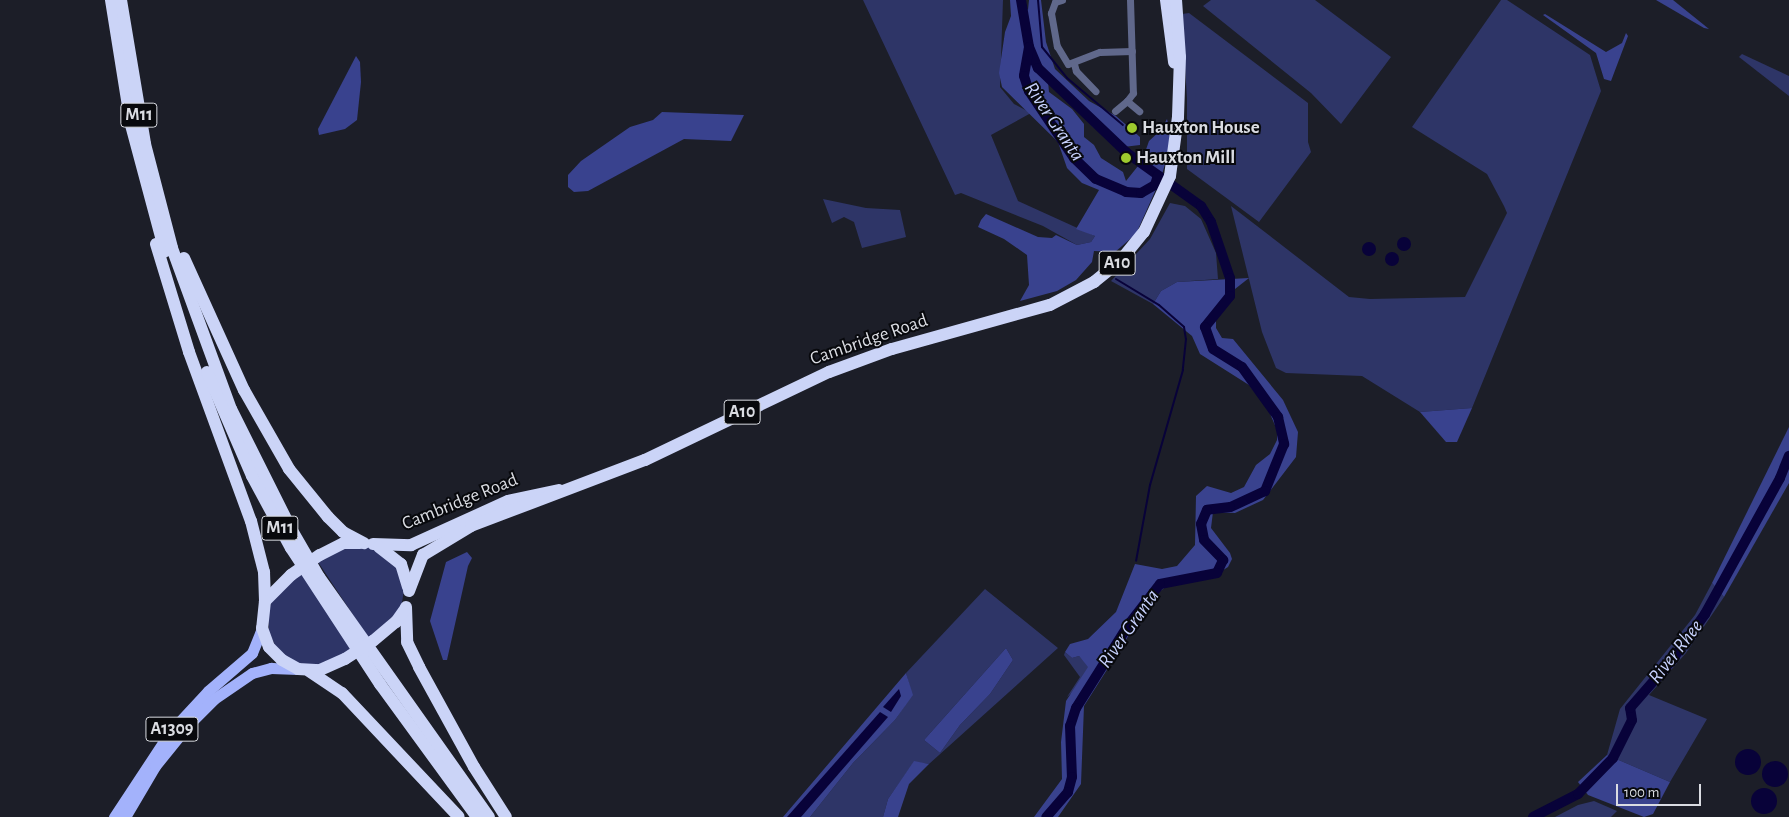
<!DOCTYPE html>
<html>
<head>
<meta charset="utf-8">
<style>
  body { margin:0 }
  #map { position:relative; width:1789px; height:817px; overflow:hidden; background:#1c1e28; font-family:"Alegreya Sans",sans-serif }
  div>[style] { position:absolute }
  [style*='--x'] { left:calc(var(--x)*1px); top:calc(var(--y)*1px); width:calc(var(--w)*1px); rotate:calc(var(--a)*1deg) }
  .green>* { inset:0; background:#2e3567 }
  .forest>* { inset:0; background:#39428e }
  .water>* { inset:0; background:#080239 }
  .round { border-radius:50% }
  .stream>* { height:2px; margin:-1px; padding:0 1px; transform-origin:1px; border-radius:1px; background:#080239 }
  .river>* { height:10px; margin:-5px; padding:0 5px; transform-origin:5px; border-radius:5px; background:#080239 }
  .street>* { height:7px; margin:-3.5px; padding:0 3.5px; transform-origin:3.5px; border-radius:3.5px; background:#60688b }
  .primary>* { height:11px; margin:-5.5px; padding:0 5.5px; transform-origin:5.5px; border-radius:5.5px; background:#a3b2fb }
  .highway>* { height:12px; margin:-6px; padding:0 6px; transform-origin:6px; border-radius:6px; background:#cbd4f7 }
  .highway-bridge>* { height:12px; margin:-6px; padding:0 6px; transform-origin:6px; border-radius:6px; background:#cbd4f7 }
  .dots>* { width:14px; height:14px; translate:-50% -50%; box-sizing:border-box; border:2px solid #08090d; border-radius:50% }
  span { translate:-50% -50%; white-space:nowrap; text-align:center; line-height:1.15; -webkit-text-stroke:4px #08090d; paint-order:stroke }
  .shield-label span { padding:1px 4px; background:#08090d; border:1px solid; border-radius:4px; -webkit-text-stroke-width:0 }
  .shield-label { font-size:18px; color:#dadce2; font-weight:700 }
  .poi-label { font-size:19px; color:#dadce2; font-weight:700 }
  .left { translate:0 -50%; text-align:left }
  .street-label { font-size:19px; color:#dadce2 }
  .water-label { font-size:20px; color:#c7d1fd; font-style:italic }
  .scale { position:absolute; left:1616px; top:784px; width:85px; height:22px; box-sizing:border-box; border:2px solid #dadce2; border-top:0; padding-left:6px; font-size:15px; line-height:18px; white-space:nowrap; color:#dadce2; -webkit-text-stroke:4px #08090d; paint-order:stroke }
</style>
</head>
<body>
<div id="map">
  <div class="green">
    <i style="clip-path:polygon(863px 0,1003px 0,1000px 87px,1014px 104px,1031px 113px,991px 135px,1018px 201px,1095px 236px,1091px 242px,1077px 245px,1043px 226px,961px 193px,955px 195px)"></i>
    <i style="clip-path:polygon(1211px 0,1315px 0,1391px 57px,1341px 124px,1311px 93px,1203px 6px)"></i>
    <i style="clip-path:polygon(1501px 0,1507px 0,1590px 55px,1601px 91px,1472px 408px,1420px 412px,1362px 376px,1286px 373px,1276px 368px,1262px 332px,1231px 206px,1349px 297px,1370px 299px,1465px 297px,1507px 213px,1504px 206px,1487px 174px,1412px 127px)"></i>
    <i style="clip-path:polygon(1189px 13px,1308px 103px,1308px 142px,1311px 152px,1259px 222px,1187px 169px,1187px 99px,1182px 14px)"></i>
    <i style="clip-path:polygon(1742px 54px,1789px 76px,1789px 96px,1739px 57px)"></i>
    <i style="clip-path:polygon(823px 199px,866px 208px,900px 210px,906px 237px,862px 248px,854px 222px,844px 217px,832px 223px)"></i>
    <i style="clip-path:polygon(1170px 203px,1185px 206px,1201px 219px,1216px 253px,1218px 279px,1177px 282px,1161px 291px,1153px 304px,1111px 281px,1150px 239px)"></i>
    <i style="clip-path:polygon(369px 546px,396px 565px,404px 590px,401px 609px,369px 639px,318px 562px,337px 549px)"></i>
    <i style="clip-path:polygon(301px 572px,352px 648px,335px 661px,310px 666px,292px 661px,277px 649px,269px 633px,268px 610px,278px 589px)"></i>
    <i style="clip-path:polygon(1712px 583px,1724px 597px,1686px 653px,1649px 695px,1707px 719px,1670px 782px,1607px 755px,1620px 709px,1695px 615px)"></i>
    <i style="clip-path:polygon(evenodd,985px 589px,1058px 648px,929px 764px,914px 762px,888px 799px,883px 817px,810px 817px,853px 763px,895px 720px,912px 695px,906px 673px,985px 589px,1006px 648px,1013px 660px,990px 694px,960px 725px,940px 753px,924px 740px,1006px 648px)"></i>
    <i style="clip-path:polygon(1065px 652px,1072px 658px,1079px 656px,1089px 667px,1077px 688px,1067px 697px,1080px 677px,1064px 655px)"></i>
    <i style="clip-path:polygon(1594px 801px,1617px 811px,1611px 817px,1555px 817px,1578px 805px)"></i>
  </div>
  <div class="forest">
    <i style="clip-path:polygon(1010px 0,1018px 0,1028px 10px,1029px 0,1041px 0,1046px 42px,1055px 69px,1089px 101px,1116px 116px,1140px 137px,1140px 145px,1115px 148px,1107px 133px,1093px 127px,1074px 101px,1057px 84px,1048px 81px,1049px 92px,1072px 109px,1084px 124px,1084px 137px,1094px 145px,1101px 158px,1123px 172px,1126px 181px,1142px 161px,1149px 141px,1161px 130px,1167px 119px,1170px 131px,1169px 150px,1161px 178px,1136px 234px,1115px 252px,1094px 251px,1092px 262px,1076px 280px,1057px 291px,1020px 301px,1029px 285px,1027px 255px,1004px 239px,978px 227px,981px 220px,986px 214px,1038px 237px,1052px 238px,1056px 235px,1077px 245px,1091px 242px,1095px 236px,1076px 229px,1099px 190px,1082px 183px,1067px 168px,1058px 142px,1002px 87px,999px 73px,1005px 32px,1011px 16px)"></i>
    <i style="clip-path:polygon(1656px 0,1673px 0,1709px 29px,1704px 28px)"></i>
    <i style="clip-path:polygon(1545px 14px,1606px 52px,1622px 43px,1626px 33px,1628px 36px,1611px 81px,1604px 79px,1596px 53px,1543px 15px)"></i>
    <i style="clip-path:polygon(356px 56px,360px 62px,361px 82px,357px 120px,345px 129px,319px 135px,318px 129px)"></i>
    <i style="clip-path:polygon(662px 112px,744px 115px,731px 141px,684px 139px,588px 191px,574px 192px,568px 187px,568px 175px,581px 161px,630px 127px,653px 120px)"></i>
    <i style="clip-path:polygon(1249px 278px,1235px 289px,1216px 318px,1216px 328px,1222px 338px,1233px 339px,1283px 400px,1298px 432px,1296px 457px,1263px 500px,1235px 513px,1213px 512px,1211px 528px,1230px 553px,1232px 559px,1228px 567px,1214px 576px,1169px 584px,1153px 597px,1084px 706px,1081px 784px,1058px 817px,1034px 817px,1062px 779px,1061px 742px,1066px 701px,1088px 667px,1079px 656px,1072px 658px,1065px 652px,1070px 644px,1088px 639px,1116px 612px,1135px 564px,1162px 569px,1177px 566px,1195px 545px,1196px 496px,1207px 486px,1231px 493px,1244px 487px,1256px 465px,1270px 454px,1277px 440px,1277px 430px,1268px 409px,1249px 385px,1200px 354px,1192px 336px,1153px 304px,1161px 291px,1177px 282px)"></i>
    <i style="clip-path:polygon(1472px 408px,1457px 442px,1446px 442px,1420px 412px)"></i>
    <i style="clip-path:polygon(1789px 427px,1789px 483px,1724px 597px,1712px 583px)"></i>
    <i style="clip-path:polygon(467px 552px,472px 558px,468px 566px,447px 660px,443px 660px,430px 621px,446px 562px)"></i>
    <i style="clip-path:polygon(1006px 648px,1013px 660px,990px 694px,960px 725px,940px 753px,924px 740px)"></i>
    <i style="clip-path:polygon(906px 673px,913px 695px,895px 720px,853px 763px,810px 817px,783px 817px)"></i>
    <i style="clip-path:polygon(1607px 755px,1670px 782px,1653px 814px,1644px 817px,1588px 795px,1578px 782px)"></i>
    <i style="clip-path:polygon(914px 761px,929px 764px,909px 784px,898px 817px,883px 817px,888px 799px)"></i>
  </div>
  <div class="water">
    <i class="round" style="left:1397px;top:237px;width:14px;height:14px"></i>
    <i class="round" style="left:1362px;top:242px;width:14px;height:14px"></i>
    <i class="round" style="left:1385px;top:252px;width:14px;height:14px"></i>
    <i style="clip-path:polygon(899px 689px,901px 696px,891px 712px,883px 707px)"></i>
    <i style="clip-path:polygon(880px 712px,888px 717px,801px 817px,787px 817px)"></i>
    <i class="round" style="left:1735px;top:749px;width:26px;height:26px"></i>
    <i class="round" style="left:1762px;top:761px;width:26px;height:26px"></i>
    <i class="round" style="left:1751px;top:788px;width:26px;height:26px"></i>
  </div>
  <div class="stream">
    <i style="--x:1038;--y:0;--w:47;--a:85.1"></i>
    <i style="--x:1042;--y:47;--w:40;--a:51"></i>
    <i style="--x:1067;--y:78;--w:73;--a:40"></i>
    <i style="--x:1116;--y:279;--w:50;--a:31.2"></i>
    <i style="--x:1159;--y:305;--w:33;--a:41"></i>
    <i style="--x:1184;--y:327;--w:12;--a:81"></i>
    <i style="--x:1186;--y:339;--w:31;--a:96"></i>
    <i style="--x:1183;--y:370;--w:120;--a:106"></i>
    <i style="--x:1150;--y:485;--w:77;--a:100.4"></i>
  </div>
  <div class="river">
    <i style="--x:1021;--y:0;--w:48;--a:80.3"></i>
    <i style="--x:1029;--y:47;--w:23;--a:67"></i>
    <i style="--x:1038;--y:68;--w:123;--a:43.7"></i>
    <i style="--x:1127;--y:153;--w:91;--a:35.6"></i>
    <i style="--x:1201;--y:206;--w:19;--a:58"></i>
    <i style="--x:1211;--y:222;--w:59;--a:71.3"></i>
    <i style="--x:1230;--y:278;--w:18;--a:90"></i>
    <i style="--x:1230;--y:296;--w:40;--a:129"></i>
    <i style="--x:1205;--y:327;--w:23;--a:70"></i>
    <i style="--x:1213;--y:349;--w:34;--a:32"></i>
    <i style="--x:1242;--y:367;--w:62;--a:54.2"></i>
    <i style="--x:1278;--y:417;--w:28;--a:77"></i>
    <i style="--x:1284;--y:444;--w:51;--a:112"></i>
    <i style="--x:1265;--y:491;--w:38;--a:155"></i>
    <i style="--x:1230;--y:507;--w:23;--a:173"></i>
    <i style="--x:1207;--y:510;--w:15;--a:113"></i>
    <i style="--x:1201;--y:524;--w:16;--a:79"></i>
    <i style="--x:1204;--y:540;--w:28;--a:46"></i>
    <i style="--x:1223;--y:560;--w:14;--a:115"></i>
    <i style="--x:1217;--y:573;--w:58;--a:169.1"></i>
    <i style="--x:1160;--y:584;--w:51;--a:127.8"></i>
    <i style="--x:1129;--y:624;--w:99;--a:122.2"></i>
    <i style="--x:1076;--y:708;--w:19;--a:108"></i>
    <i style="--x:1070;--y:726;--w:51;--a:87.8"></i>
    <i style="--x:1072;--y:777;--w:16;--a:105"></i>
    <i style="--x:1068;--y:792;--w:33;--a:131"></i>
    <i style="--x:1029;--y:47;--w:29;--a:100"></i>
    <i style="--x:1024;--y:76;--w:16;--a:72"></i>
    <i style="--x:1029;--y:91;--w:81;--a:56.1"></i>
    <i style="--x:1074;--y:158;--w:30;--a:44"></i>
    <i style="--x:1096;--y:179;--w:33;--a:23"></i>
    <i style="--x:1126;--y:192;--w:15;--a:4"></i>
    <i style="--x:1141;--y:193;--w:16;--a:-30"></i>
    <i style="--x:1155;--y:185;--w:10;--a:-73"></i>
    <i style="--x:1533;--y:817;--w:51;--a:-27.1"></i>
    <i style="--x:1578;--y:794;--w:50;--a:-45.8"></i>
    <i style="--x:1613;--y:758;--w:42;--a:-63.4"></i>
    <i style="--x:1632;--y:720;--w:12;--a:-99"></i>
    <i style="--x:1630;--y:708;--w:64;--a:-48.8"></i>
    <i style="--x:1672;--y:660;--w:57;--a:-54.3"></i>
    <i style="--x:1705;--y:614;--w:155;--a:-61.1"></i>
    <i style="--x:1780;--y:478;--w:24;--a:-68"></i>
  </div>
  <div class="street">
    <i style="--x:1062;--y:0;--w:7;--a:164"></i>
    <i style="--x:1055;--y:2;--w:12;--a:110"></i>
    <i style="--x:1051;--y:13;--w:34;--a:80"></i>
    <i style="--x:1057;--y:46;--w:21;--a:59"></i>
    <i style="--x:1068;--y:64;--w:34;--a:-21"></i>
    <i style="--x:1100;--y:52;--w:32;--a:-2"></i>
    <i style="--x:1130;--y:0;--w:93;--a:88.2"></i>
    <i style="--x:1133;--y:93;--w:10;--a:127"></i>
    <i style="--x:1127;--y:101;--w:16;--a:40"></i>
    <i style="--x:1074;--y:64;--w:7;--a:74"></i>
    <i style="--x:1076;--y:71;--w:28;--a:46"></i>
    <i style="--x:1115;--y:111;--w:16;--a:-40"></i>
  </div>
  <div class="primary">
    <i style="--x:114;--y:817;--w:102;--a:-56.6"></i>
    <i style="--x:170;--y:732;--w:56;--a:-47.2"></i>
    <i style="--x:208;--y:691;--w:58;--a:-40.8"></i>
    <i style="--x:252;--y:653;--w:27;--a:-68"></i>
    <i style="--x:125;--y:817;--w:59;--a:-59.5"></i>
    <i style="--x:155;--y:766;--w:54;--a:-51"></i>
    <i style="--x:189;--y:724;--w:35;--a:-45"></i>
    <i style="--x:214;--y:699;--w:46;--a:-34.4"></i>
    <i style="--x:252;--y:673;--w:20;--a:-15"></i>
    <i style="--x:271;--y:668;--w:27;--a:2"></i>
  </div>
  <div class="highway">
    <i style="--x:111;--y:0;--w:127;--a:80.9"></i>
    <i style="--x:131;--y:125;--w:131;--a:75"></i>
    <i style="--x:121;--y:0;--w:146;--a:80.5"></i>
    <i style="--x:145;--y:144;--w:107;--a:75.4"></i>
    <i style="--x:172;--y:248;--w:171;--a:69.9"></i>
    <i style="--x:231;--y:409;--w:132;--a:63.4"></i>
    <i style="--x:290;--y:527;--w:58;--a:59.9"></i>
    <i style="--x:319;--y:577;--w:294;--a:54.7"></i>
    <i style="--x:1166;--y:0;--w:63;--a:82.6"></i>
    <i style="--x:156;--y:244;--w:113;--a:73"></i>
    <i style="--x:189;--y:352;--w:180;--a:69.9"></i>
    <i style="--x:251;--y:521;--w:53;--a:75.7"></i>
    <i style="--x:264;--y:572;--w:29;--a:88"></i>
    <i style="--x:184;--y:258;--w:145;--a:65.6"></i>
    <i style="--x:244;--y:390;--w:91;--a:60.3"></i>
    <i style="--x:289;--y:469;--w:62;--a:50.9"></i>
    <i style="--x:328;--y:517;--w:21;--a:45"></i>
    <i style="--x:343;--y:532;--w:24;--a:28"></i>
    <i style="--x:207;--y:372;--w:113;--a:66.6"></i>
    <i style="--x:252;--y:476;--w:82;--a:61.6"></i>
    <i style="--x:291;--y:548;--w:163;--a:56.8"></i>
    <i style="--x:380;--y:684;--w:165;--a:53.9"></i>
    <i style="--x:373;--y:544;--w:38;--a:2"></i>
    <i style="--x:411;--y:545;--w:107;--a:-24.4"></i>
    <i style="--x:508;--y:501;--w:52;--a:-12.2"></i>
    <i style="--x:379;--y:547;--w:28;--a:38"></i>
    <i style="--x:401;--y:564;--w:24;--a:73"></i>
    <i style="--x:320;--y:555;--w:27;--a:-27"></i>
    <i style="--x:344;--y:543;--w:16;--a:0"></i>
    <i style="--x:291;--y:575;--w:37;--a:135"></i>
    <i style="--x:265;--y:601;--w:27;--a:96"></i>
    <i style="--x:262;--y:628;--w:20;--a:70"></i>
    <i style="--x:269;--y:647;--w:18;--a:45"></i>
    <i style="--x:282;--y:660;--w:18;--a:29"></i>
    <i style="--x:298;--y:669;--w:22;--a:3"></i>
    <i style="--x:320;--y:670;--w:27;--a:-24"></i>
    <i style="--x:409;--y:591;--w:39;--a:-69"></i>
    <i style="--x:423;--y:555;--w:56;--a:-31.1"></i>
    <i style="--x:471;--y:526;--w:186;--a:-20.8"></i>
    <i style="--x:645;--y:460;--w:204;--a:-25.6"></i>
    <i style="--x:829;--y:372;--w:67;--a:-20.1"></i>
    <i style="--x:892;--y:349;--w:164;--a:-15.6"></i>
    <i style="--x:1050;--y:305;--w:50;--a:-27.6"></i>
    <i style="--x:1094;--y:282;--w:35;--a:-39"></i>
    <i style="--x:1121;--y:260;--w:36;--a:-51"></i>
    <i style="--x:1144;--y:232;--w:62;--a:-65.1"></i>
    <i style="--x:1170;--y:176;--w:60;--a:-82.3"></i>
    <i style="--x:1178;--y:117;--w:60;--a:-88.1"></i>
    <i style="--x:1180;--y:57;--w:57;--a:-94"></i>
    <i style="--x:406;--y:607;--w:35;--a:88"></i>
    <i style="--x:407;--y:642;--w:28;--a:64"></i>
    <i style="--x:419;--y:667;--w:114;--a:61.2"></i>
    <i style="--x:474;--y:767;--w:59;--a:57.4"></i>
    <i style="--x:373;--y:641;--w:30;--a:-40"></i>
    <i style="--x:396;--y:622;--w:16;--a:-55"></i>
    <i style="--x:309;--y:671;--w:40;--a:34"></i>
    <i style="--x:342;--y:693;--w:170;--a:46.7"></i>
  </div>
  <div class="highway-bridge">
    <i style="--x:291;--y:575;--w:35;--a:-35"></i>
    <i style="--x:345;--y:659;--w:33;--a:-33"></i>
  </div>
  <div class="dots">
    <i style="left:1132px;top:128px;background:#9eca2e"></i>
    <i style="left:1126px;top:158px;background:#9eca2e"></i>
  </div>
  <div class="shield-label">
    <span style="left:139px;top:115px">M11</span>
    <span style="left:1117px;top:263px">A10</span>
    <span style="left:742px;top:412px">A10</span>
    <span style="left:280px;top:528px">M11</span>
    <span style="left:172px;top:729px">A1309</span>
  </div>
  <div class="poi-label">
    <span class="left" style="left:1142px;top:128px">Hauxton House</span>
    <span class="left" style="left:1136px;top:158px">Hauxton Mill</span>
  </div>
  <div class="street-label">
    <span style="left:869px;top:340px;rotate:-19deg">Cambridge Road</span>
    <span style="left:460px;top:502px;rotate:-22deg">Cambridge Road</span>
  </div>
  <div class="water-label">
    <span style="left:1054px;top:122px;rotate:56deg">River Granta</span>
    <span style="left:1129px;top:629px;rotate:-55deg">River Granta</span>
    <span style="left:1676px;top:652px;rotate:-52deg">River Rhee</span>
  </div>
  <div class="scale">100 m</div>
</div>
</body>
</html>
